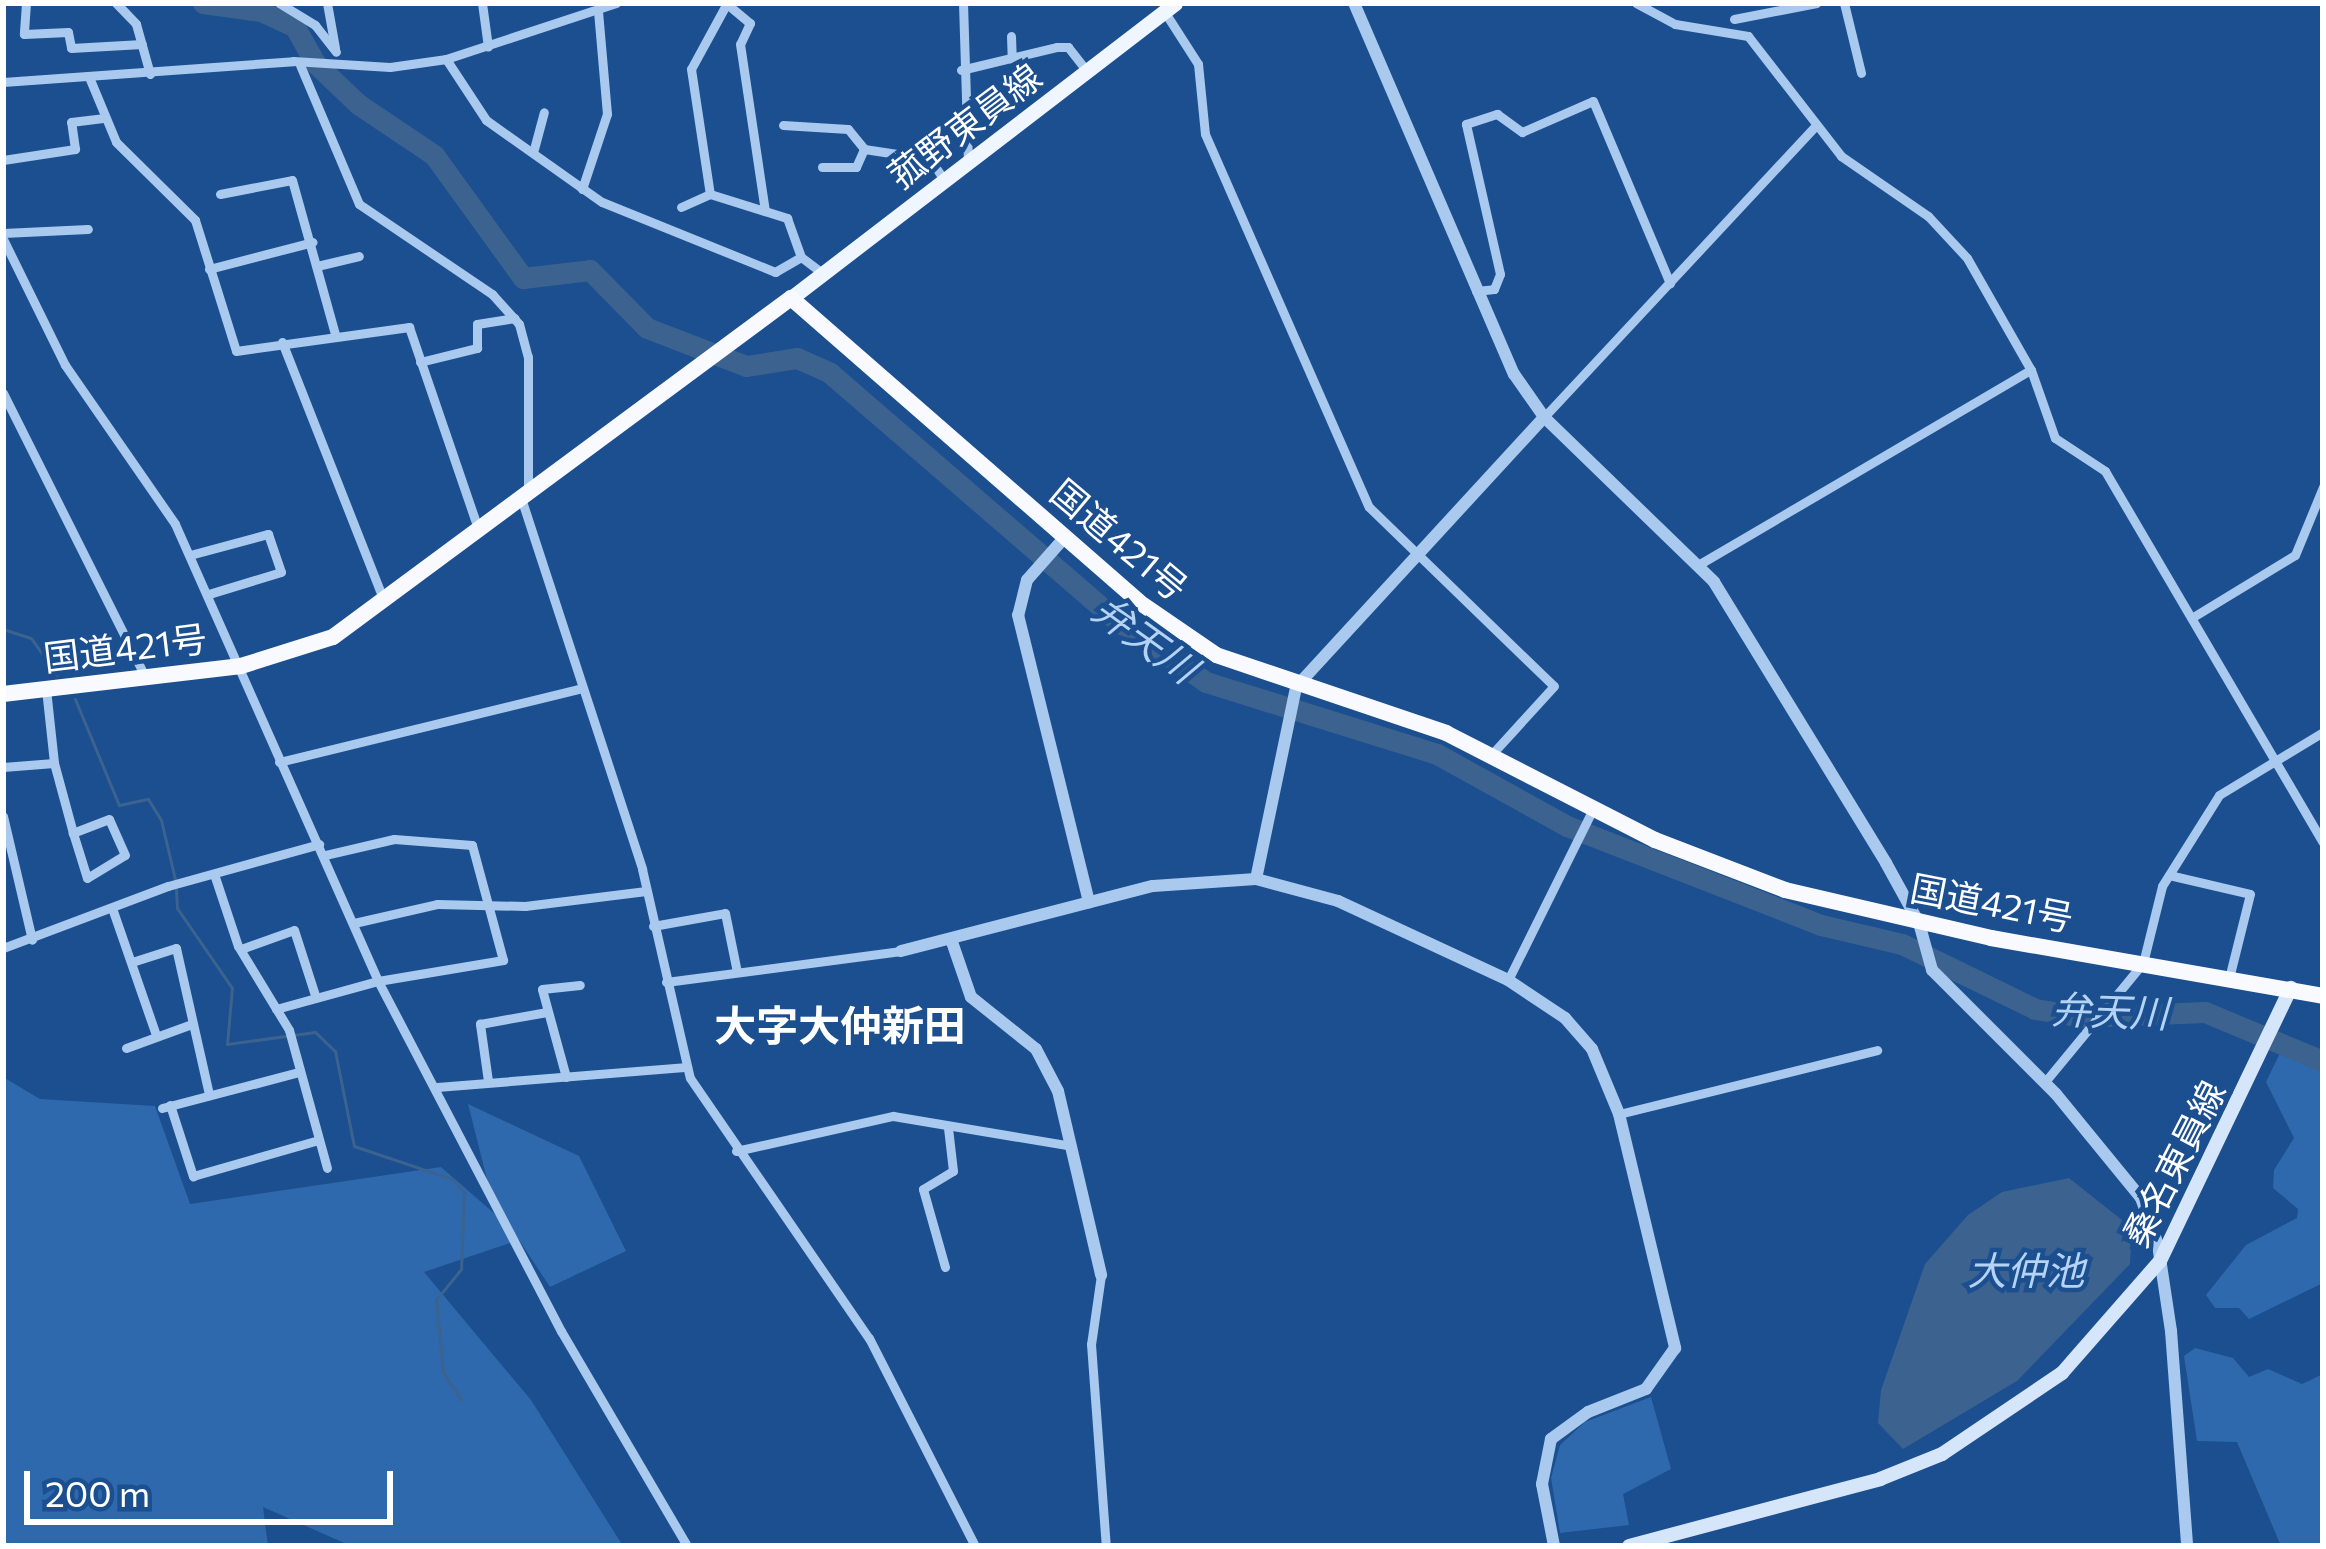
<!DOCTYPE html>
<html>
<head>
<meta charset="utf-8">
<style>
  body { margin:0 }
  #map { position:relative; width:2326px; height:1549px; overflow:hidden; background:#1b4f8f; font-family:Commissioner,"Noto Sans JP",sans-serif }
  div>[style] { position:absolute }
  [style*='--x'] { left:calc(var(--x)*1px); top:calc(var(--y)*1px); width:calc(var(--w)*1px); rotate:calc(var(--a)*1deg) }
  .green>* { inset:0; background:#2e69ad }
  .water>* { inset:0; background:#3c6290 }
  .stream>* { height:3px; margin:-1.5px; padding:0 1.5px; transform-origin:1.5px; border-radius:1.5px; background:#3c6290 }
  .river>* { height:21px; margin:-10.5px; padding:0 10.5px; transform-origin:10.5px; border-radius:10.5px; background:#3c6290 }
  .minor>* { height:9px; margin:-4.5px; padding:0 4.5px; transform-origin:4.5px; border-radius:4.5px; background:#a9c9ee }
  .tertiary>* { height:12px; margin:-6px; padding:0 6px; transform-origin:6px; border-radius:6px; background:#a9c9ee }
  .secondary>* { height:14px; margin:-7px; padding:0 7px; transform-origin:7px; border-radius:7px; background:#d6e6fa }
  .primary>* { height:15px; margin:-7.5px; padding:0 7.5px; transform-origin:7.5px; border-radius:7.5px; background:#f0f6ff }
  .trunk>* { height:16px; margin:-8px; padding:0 8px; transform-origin:8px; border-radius:8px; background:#f8faff }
  span { translate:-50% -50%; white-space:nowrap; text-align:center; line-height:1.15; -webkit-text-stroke:9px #1b4f8f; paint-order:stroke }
  .street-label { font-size:36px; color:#fff }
  .water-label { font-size:39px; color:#b5d3f5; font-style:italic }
  .quarter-label { font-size:42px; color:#fff; font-weight:700 }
  .frame { position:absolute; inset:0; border:6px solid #fff; pointer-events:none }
  .scale { position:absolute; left:24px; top:1471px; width:369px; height:54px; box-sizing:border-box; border:6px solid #fff; border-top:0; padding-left:15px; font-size:36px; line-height:42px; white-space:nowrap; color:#fff; -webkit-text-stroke:9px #1b4f8f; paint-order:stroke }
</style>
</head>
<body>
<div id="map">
  <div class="green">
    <i style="clip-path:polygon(2280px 1053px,2323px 1068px,2323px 1283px,2249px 1319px,2239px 1308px,2215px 1308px,2206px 1295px,2246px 1245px,2297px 1218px,2298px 1209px,2273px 1188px,2274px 1170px,2294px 1138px,2266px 1082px)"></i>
    <i style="clip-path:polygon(3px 1077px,40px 1099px,155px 1106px,190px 1204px,441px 1167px,496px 1215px,468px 1104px,579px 1156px,626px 1251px,550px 1287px,519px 1240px,424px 1272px,531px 1400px,623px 1546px,351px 1546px,263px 1507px,268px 1546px,3px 1546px)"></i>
    <i style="clip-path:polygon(2195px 1348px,2233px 1358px,2249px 1377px,2268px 1369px,2302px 1384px,2323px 1374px,2323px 1546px,2281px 1546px,2237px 1442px,2197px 1441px,2184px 1356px)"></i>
    <i style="clip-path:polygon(1651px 1397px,1671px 1469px,1623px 1494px,1629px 1525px,1560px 1533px,1551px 1478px,1560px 1445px,1585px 1422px)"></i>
  </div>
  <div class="water">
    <i style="clip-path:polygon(2069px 1178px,2132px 1228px,2130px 1264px,2017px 1381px,1903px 1449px,1878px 1423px,1881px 1390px,1925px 1264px,1968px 1215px,2002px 1192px)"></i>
  </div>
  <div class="stream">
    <i style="--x:3;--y:629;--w:29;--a:18"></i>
    <i style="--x:31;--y:638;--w:45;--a:54.9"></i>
    <i style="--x:75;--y:699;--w:115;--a:67.5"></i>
    <i style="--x:119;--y:805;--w:30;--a:-12"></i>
    <i style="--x:148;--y:799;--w:25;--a:58"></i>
    <i style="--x:161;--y:820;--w:61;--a:76.7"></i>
    <i style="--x:176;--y:889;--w:19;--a:87"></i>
    <i style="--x:177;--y:908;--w:97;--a:55.5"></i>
    <i style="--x:232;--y:988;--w:56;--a:95.1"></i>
    <i style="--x:227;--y:1044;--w:89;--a:-7.8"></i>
    <i style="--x:315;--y:1032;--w:28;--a:44"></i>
    <i style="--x:335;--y:1051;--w:97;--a:78.7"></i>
    <i style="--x:354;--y:1146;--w:103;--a:18.6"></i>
    <i style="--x:452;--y:1179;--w:18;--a:47"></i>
    <i style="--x:464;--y:1192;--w:77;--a:92.2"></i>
    <i style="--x:461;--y:1269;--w:40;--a:129"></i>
    <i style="--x:436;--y:1300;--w:72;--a:84.4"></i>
    <i style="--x:443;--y:1372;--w:33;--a:57"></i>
  </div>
  <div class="river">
    <i style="--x:203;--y:3;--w:59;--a:7.9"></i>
    <i style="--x:261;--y:11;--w:38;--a:25"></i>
    <i style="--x:295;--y:27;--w:41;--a:60.9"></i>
    <i style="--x:315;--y:63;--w:59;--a:43.6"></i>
    <i style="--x:358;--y:104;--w:92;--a:33.9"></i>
    <i style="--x:434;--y:155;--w:152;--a:54.1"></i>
    <i style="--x:523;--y:278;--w:67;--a:-6.8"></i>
    <i style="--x:590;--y:270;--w:81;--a:45.5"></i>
    <i style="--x:647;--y:328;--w:106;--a:21"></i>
    <i style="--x:746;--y:366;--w:52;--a:-8.9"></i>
    <i style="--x:797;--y:358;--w:36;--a:24"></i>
    <i style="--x:830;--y:373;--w:378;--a:40.8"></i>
    <i style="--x:1116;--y:620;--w:109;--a:34.6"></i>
    <i style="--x:1206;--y:682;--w:242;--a:17.3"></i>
    <i style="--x:1437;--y:754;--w:149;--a:29"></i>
    <i style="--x:1567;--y:826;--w:273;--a:21.3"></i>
    <i style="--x:1821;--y:925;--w:83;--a:13.2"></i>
    <i style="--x:1902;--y:944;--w:148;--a:26"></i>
    <i style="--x:2035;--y:1009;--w:50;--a:9.3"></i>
    <i style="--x:2084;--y:1017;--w:121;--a:-2.4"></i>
    <i style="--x:2205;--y:1012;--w:128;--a:22.6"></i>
  </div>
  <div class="minor">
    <i style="--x:26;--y:3;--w:31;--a:94"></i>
    <i style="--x:24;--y:34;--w:44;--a:-2.6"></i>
    <i style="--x:68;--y:32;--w:16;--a:79"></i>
    <i style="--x:71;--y:48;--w:71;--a:-3.2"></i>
    <i style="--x:116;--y:3;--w:29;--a:46"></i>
    <i style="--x:136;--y:24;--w:52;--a:74.4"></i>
    <i style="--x:279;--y:3;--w:42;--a:31.4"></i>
    <i style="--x:315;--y:25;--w:34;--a:52"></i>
    <i style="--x:327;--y:3;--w:46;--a:79.9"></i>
    <i style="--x:482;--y:3;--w:44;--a:82.2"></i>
    <i style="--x:727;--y:3;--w:75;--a:118.6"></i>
    <i style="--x:691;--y:69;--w:126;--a:81.4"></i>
    <i style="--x:710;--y:194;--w:81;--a:17.3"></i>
    <i style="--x:787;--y:218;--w:41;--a:70.3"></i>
    <i style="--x:963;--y:3;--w:156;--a:88.2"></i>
    <i style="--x:1636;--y:3;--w:44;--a:28.3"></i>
    <i style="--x:1675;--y:24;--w:74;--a:9.3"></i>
    <i style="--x:1748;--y:36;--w:152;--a:52.2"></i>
    <i style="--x:1841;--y:156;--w:106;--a:34.6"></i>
    <i style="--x:1928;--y:216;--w:57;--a:47.1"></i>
    <i style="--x:1967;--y:258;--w:129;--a:60.3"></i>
    <i style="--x:2031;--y:370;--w:72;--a:70.6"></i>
    <i style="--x:2055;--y:438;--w:60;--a:33.4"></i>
    <i style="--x:2105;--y:471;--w:430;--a:59.6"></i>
    <i style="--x:1844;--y:3;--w:72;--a:76.3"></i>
    <i style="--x:727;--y:4;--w:30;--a:40"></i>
    <i style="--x:750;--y:23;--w:23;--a:115"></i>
    <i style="--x:740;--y:44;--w:169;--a:81.5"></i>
    <i style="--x:1164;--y:11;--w:63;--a:57.3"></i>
    <i style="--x:1198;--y:64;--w:70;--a:84.3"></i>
    <i style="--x:1205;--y:134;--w:407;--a:66.3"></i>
    <i style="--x:1369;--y:507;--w:257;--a:44.1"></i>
    <i style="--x:1554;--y:686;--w:93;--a:132.4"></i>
    <i style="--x:1734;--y:19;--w:84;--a:-11"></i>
    <i style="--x:1011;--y:36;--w:23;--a:88"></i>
    <i style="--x:446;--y:59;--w:73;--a:56.7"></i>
    <i style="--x:486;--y:120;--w:142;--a:35.3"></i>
    <i style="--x:602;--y:202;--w:187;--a:22"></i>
    <i style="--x:775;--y:272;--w:30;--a:-30"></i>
    <i style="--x:801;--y:257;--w:26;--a:37"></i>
    <i style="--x:300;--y:65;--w:151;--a:67"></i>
    <i style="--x:359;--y:204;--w:161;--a:34.1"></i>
    <i style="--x:492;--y:294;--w:40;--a:48"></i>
    <i style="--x:519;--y:324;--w:34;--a:75"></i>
    <i style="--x:528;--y:357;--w:136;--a:90"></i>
    <i style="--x:961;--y:70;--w:99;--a:-13.5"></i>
    <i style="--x:1057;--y:47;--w:11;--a:0"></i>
    <i style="--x:1068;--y:47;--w:29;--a:52"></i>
    <i style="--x:89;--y:77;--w:70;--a:67.4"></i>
    <i style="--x:116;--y:142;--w:111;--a:44.6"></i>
    <i style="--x:195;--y:220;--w:137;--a:72.6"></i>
    <i style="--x:236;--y:351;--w:175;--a:-7.9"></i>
    <i style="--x:409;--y:327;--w:213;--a:71.1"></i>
    <i style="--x:3;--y:82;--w:291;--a:-4.1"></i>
    <i style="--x:293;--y:61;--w:97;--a:3.5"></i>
    <i style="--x:390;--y:67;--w:57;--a:-8.1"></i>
    <i style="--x:446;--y:59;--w:179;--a:-18.2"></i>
    <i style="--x:783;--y:125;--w:65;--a:3.5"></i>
    <i style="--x:848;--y:129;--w:26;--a:51"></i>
    <i style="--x:864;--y:149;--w:67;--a:8.6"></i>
    <i style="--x:930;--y:159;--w:23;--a:56"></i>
    <i style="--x:534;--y:149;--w:38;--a:-75"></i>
    <i style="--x:3;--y:160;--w:73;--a:-8.7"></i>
    <i style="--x:75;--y:149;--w:27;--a:-98"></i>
    <i style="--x:71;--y:122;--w:32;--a:-7"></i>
    <i style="--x:822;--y:167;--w:34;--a:0"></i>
    <i style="--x:856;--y:167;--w:20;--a:-66"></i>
    <i style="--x:582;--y:189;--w:79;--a:-71.6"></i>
    <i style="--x:607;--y:114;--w:102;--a:-95"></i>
    <i style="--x:220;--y:194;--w:73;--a:-11"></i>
    <i style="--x:292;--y:180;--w:160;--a:74.4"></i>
    <i style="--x:681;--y:207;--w:32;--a:-24"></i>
    <i style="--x:3;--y:233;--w:85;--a:-2.7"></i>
    <i style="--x:3;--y:239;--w:140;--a:63.8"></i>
    <i style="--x:65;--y:365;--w:193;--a:55.3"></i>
    <i style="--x:175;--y:524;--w:500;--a:66.05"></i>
    <i style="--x:378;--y:981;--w:395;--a:62.4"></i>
    <i style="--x:561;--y:1331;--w:249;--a:59.6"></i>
    <i style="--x:317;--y:266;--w:43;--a:-13.4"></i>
    <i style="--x:209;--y:269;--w:107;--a:-14.6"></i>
    <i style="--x:1476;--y:291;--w:18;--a:-6"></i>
    <i style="--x:1494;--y:289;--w:16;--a:-68"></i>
    <i style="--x:1500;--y:274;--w:154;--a:-102.8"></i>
    <i style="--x:1466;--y:124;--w:33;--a:-18"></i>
    <i style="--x:1497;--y:114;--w:31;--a:36"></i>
    <i style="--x:1522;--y:132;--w:77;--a:-23.6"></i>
    <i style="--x:1593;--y:101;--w:198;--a:67.1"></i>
    <i style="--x:282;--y:342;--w:276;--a:68.5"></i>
    <i style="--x:420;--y:362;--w:59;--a:-13.8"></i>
    <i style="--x:477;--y:348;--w:24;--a:-90"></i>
    <i style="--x:477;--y:324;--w:38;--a:-9"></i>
    <i style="--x:3;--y:393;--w:318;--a:63.4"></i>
    <i style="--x:1544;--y:417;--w:398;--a:-47"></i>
    <i style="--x:522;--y:501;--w:387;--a:71.9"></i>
    <i style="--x:642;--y:869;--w:214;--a:77.1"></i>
    <i style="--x:690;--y:1078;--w:316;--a:55.5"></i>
    <i style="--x:869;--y:1338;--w:233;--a:63"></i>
    <i style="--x:190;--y:555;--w:81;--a:-15.1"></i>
    <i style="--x:268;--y:534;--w:40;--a:71.1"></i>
    <i style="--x:281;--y:572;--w:75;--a:163"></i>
    <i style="--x:1698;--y:565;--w:386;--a:-30.4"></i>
    <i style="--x:2193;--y:617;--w:119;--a:-31.3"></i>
    <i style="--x:2295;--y:555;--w:74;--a:-67.6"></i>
    <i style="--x:46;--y:689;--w:74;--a:83.8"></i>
    <i style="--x:54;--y:763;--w:73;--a:74.8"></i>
    <i style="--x:73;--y:833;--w:47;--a:72.7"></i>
    <i style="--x:87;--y:878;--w:44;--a:-31.2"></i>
    <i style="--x:125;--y:855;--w:39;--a:-114"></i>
    <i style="--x:109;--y:819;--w:39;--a:159"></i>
    <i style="--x:279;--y:762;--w:312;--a:-13.7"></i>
    <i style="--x:3;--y:767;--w:51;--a:-4.5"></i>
    <i style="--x:3;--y:816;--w:127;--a:76.8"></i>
    <i style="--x:214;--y:874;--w:76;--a:71.6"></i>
    <i style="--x:238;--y:946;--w:98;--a:58.7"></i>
    <i style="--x:289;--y:1030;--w:143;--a:74.6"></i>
    <i style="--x:2169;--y:875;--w:83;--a:13.2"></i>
    <i style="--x:2250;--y:894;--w:87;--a:104"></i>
    <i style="--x:112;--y:908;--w:134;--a:70.9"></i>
    <i style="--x:354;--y:923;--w:85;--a:-12.9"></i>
    <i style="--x:437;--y:904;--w:88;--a:1.3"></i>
    <i style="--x:525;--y:906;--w:122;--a:-7.1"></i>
    <i style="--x:653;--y:926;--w:73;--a:-10.2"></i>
    <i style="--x:725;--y:913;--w:60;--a:78.5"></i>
    <i style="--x:3;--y:948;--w:176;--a:-20.6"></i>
    <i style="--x:168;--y:886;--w:157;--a:-15.5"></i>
    <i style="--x:241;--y:949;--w:56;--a:-19.7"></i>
    <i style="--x:294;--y:930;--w:71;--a:72.1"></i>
    <i style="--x:132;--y:962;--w:46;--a:-17.7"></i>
    <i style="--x:176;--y:948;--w:151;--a:77.3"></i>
    <i style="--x:1508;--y:980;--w:191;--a:-63.6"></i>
    <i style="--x:666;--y:982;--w:237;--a:-7.5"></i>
    <i style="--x:276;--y:1009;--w:106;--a:-15.4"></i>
    <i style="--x:378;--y:981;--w:127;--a:-9.5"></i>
    <i style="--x:503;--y:960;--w:119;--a:-105.1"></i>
    <i style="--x:472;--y:845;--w:78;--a:-175.6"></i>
    <i style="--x:394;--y:839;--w:70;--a:166.8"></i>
    <i style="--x:126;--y:1048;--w:70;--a:-20"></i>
    <i style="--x:566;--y:1077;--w:91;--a:-105.3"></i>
    <i style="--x:542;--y:989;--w:38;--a:-6"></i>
    <i style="--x:488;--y:1081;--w:58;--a:-98"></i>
    <i style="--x:480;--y:1024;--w:68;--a:-10.2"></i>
    <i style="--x:2044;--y:1083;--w:156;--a:-50.5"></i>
    <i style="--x:2143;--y:963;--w:79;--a:-76.1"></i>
    <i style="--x:2162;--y:886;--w:107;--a:-57.9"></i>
    <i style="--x:2219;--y:795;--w:122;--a:-31.2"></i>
    <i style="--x:437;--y:1087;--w:251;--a:-4.6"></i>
    <i style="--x:170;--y:1105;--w:75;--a:72.1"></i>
    <i style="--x:193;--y:1176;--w:127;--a:-16"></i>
    <i style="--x:162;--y:1108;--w:142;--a:-14.7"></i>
    <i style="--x:1619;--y:1114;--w:266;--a:-13.9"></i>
    <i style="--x:736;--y:1151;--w:161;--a:-12.6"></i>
    <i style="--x:893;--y:1116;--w:181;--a:9.5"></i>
    <i style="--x:945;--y:1267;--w:81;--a:-105.8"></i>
    <i style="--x:923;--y:1189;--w:35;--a:-31"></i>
    <i style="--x:953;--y:1171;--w:43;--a:-96.6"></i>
    <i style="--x:1101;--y:1275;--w:70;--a:98.2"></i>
    <i style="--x:1091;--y:1344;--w:203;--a:85.8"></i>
  </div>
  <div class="tertiary">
    <i style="--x:1354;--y:3;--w:404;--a:66.7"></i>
    <i style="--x:1514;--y:374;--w:52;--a:55.1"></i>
    <i style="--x:1544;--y:417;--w:237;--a:44.1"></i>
    <i style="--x:1714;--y:582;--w:329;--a:58.5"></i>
    <i style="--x:1886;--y:863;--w:68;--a:61.2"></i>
    <i style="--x:1919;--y:923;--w:49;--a:74.5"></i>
    <i style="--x:1932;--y:970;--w:175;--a:45"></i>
    <i style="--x:2056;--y:1094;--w:134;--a:50.7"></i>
    <i style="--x:2141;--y:1198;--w:50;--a:70.1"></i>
    <i style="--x:2158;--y:1245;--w:87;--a:81.4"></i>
    <i style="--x:2171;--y:1331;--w:216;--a:85.7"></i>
    <i style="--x:1065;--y:537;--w:57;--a:131.5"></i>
    <i style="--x:1027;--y:580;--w:36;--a:104"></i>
    <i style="--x:1018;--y:615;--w:296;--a:76.1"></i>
    <i style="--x:1256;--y:879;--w:196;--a:-78.2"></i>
    <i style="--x:1296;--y:687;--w:367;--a:-47.4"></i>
    <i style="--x:951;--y:939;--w:61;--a:71"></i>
    <i style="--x:971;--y:997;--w:83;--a:38.7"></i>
    <i style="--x:1036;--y:1049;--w:47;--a:62.4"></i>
    <i style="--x:1058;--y:1091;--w:189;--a:76.8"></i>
    <i style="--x:901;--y:951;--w:260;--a:-14.5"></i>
    <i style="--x:1153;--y:886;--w:103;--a:-3.9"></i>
    <i style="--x:1256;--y:879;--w:85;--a:15"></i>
    <i style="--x:1338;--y:901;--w:187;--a:24.9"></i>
    <i style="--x:1508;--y:980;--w:69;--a:33.7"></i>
    <i style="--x:1565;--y:1018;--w:41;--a:48.9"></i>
    <i style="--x:1592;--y:1049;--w:70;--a:67.4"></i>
    <i style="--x:1619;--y:1114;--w:241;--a:76.5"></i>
    <i style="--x:1675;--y:1348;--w:50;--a:125.3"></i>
    <i style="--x:1646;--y:1389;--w:62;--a:158.4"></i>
    <i style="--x:1588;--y:1412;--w:46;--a:143.9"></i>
    <i style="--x:1551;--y:1439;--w:46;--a:101.3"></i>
    <i style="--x:1542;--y:1484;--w:63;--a:79"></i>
  </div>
  <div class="secondary">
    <i style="--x:1629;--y:1546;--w:260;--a:-14.9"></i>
    <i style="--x:1880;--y:1479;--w:67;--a:-22"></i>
    <i style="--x:1942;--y:1454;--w:145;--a:-34"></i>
    <i style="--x:2062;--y:1373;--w:149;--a:-48.8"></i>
    <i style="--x:2160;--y:1261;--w:303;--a:-64.4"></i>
  </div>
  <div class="primary">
    <i style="--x:791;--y:298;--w:484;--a:-37.5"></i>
  </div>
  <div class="trunk">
    <i style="--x:3;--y:694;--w:240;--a:-6.7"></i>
    <i style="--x:241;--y:666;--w:96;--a:-17.5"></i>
    <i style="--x:333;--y:637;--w:570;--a:-36.51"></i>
    <i style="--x:791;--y:298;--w:462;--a:41.1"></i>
    <i style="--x:1139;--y:602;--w:93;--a:34.5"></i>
    <i style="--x:1216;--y:655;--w:243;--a:18.7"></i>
    <i style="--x:1446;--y:733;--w:235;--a:27.1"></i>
    <i style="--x:1655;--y:840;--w:139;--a:21"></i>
    <i style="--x:1785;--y:890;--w:212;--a:13.1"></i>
    <i style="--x:1991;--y:938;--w:337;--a:9.9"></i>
  </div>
  <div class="street-label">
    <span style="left:964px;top:125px;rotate:-37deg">菰野東員線</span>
    <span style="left:1120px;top:539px;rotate:40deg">国道421号</span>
    <span style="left:125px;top:647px;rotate:-7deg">国道421号</span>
    <span style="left:1992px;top:902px;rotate:11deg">国道421号</span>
    <span style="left:2173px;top:1163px;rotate:-63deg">桑名東員線</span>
  </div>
  <div class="water-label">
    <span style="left:1146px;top:638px;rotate:36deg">弁天川</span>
    <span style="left:2110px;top:1010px;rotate:2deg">弁天川</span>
    <span style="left:2026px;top:1269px">大仲池</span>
  </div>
  <div class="quarter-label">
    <span style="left:840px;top:1024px">大字大仲新田</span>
  </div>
  <div class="frame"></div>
  <div class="scale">200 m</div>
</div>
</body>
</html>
